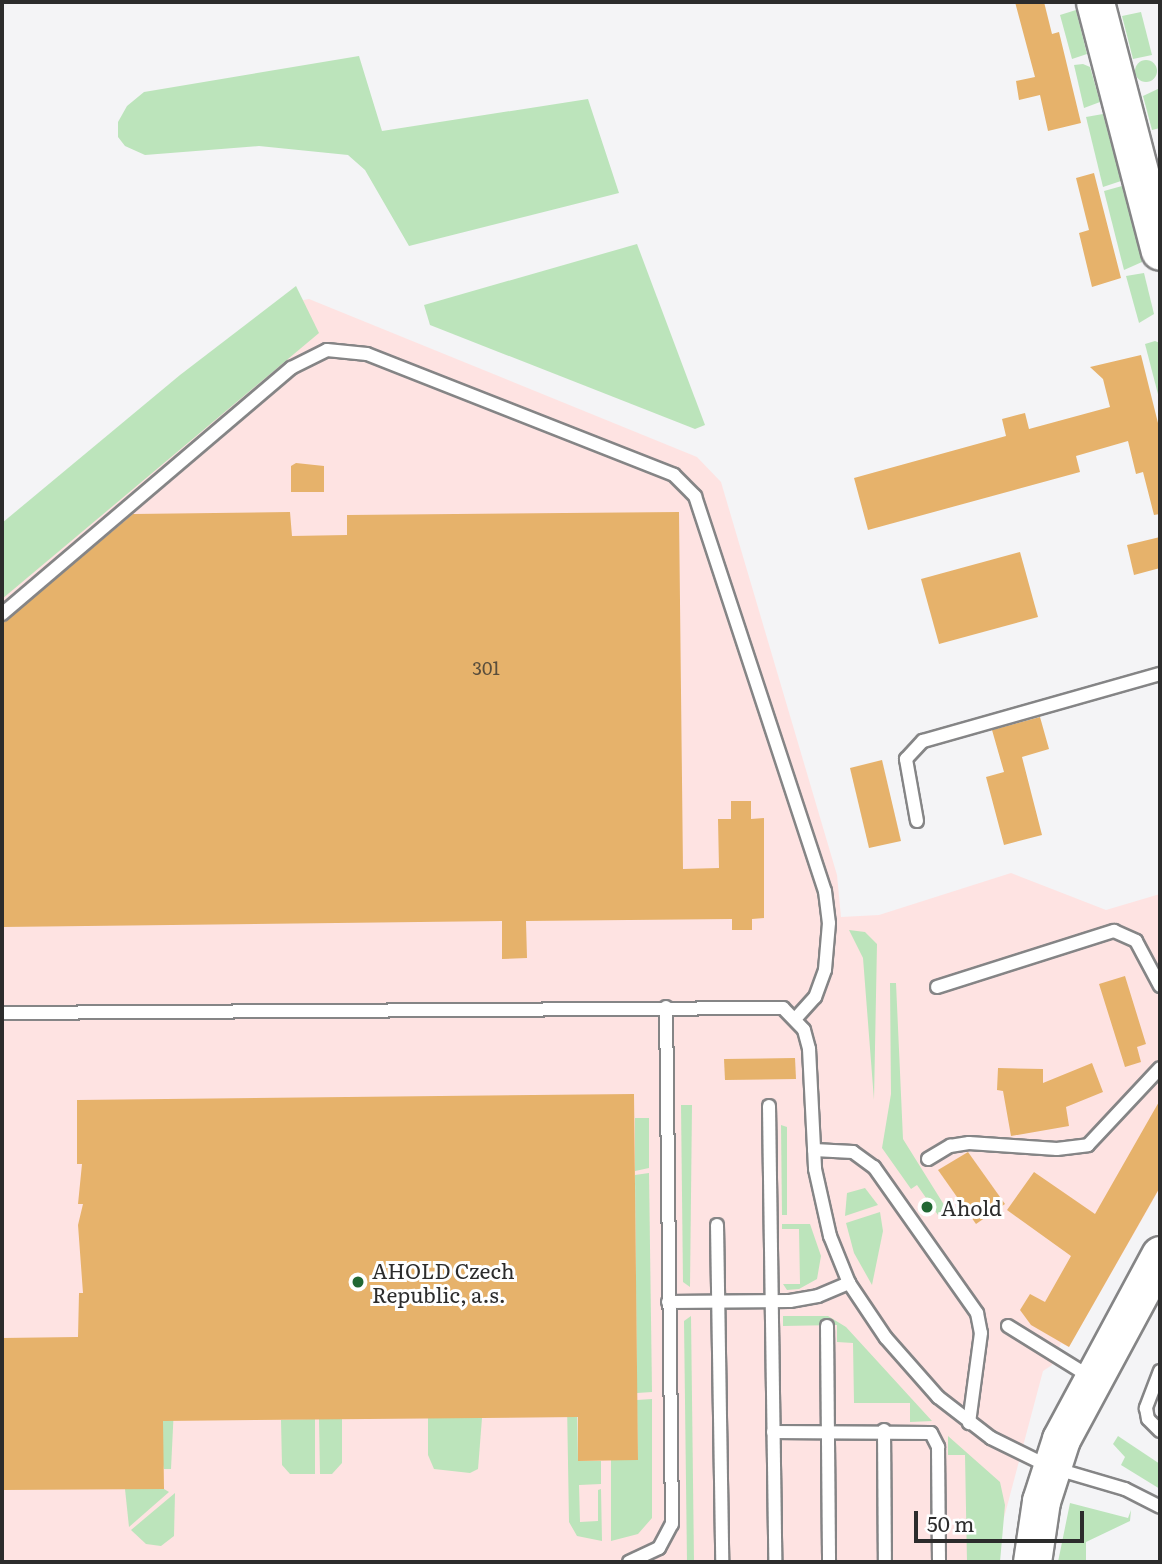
<!DOCTYPE html>
<html>
<head>
<meta charset="utf-8">
<style>
  body { margin:0 }
  #map { position:relative; width:1162px; height:1564px; overflow:hidden; background:#f4f4f6; font-family:Literata,serif }
  div>[style] { position:absolute }
  [style*='--x'] { left:calc(var(--x)*1px); top:calc(var(--y)*1px); width:calc(var(--w)*1px); rotate:calc(var(--a)*1deg) }
  .industrial>* { inset:0; background:#fee3e2 }
  .green>* { inset:0; background:#bce4bb }
  .round { border-radius:50% }
  .building>* { inset:0; background:#e6b26b }
  .roads { filter:drop-shadow(2px 0 #858586) drop-shadow(-2px 0 #858586) drop-shadow(0 2px #858586) drop-shadow(0 -2px #858586) }
  .service>* { height:12px; margin:-6px; padding:0 6px; transform-origin:6px; border-radius:6px; background:#fff }
  .secondary>* { height:37px; margin:-18.5px; padding:0 18.5px; transform-origin:18.5px; border-radius:18.5px; background:#fff }
  .dots>* { width:19px; height:19px; translate:-50% -50%; box-sizing:border-box; border:4px solid #fff; border-radius:50% }
  span { translate:-50% -50%; white-space:nowrap; text-align:center; line-height:1.15; -webkit-text-stroke:6px #fff; paint-order:stroke }
  .number-label { font-size:18px; color:#5a4e3c }
  .number-label span { -webkit-text-stroke-width:0 }
  .poi-label { font-size:21px; color:#2c2c2c }
  .left { translate:0 -50%; text-align:left }
  .frame { position:absolute; inset:0; border:4px solid #2c2c2c; pointer-events:none }
  .scale { position:absolute; left:914px; top:1511px; width:170px; height:32px; box-sizing:border-box; border:4px solid #2c2c2c; border-top:0; padding-left:9px; font-size:21px; line-height:24px; white-space:nowrap; color:#2c2c2c; -webkit-text-stroke:5px #fff; paint-order:stroke }
</style>
</head>
<body>
<div id="map">
  <div class="industrial">
    <i style="clip-path:polygon(309px 299px,697px 457px,721px 482px,837px 875px,841px 917px,879px 915px,1011px 873px,1106px 910px,1160px 894px,1160px 1188px,1069px 1347px,1061px 1343px,1052px 1365px,1043px 1371px,1001px 1529px,997px 1562px,2px 1562px,2px 561px,298px 301px)"></i>
  </div>
  <div class="green">
    <i style="clip-path:polygon(1076px 10px,1087px 54px,1072px 59px,1060px 15px)"></i>
    <i style="clip-path:polygon(1141px 12px,1152px 55px,1133px 59px,1122px 16px)"></i>
    <i style="clip-path:polygon(359px 56px,382px 131px,588px 99px,619px 193px,409px 246px,365px 170px,348px 155px,259px 146px,145px 155px,125px 146px,118px 137px,118px 122px,127px 106px,144px 92px)"></i>
    <i class="round" style="left:1135px;top:60px;width:22px;height:22px"></i>
    <i style="clip-path:polygon(1083px 64px,1090px 67px,1100px 102px,1084px 108px,1074px 65px)"></i>
    <i style="clip-path:polygon(1160px 88px,1160px 128px,1152px 130px,1143px 96px)"></i>
    <i style="clip-path:polygon(1103px 114px,1121px 181px,1103px 187px,1086px 117px)"></i>
    <i style="clip-path:polygon(1122px 186px,1142px 262px,1124px 270px,1104px 191px)"></i>
    <i style="clip-path:polygon(637px 244px,705px 425px,695px 429px,430px 325px,424px 305px)"></i>
    <i style="clip-path:polygon(1144px 273px,1154px 314px,1139px 323px,1126px 276px)"></i>
    <i style="clip-path:polygon(296px 286px,319px 333px,2px 599px,2px 523px,180px 375px)"></i>
    <i style="clip-path:polygon(1155px 341px,1160px 343px,1160px 402px,1145px 344px)"></i>
    <i style="clip-path:polygon(849px 930px,865px 932px,877px 944px,874px 1100px,863px 958px)"></i>
    <i style="clip-path:polygon(890px 983px,896px 983px,903px 1139px,946px 1208px,938px 1215px,917px 1185px,911px 1189px,882px 1148px,891px 1094px)"></i>
    <i style="clip-path:polygon(681px 1105px,692px 1105px,690px 1287px,683px 1282px)"></i>
    <i style="clip-path:polygon(635px 1118px,649px 1118px,649px 1168px,635px 1171px)"></i>
    <i style="clip-path:polygon(781px 1125px,787px 1127px,787px 1215px,782px 1215px)"></i>
    <i style="clip-path:polygon(649px 1173px,652px 1392px,637px 1393px,635px 1175px)"></i>
    <i style="clip-path:polygon(865px 1188px,878px 1205px,845px 1216px,847px 1193px)"></i>
    <i style="clip-path:polygon(880px 1212px,883px 1231px,872px 1285px,854px 1253px,846px 1223px)"></i>
    <i style="clip-path:polygon(782px 1224px,810px 1224px,821px 1256px,817px 1279px,799px 1289px,787px 1290px,783px 1284px,800px 1284px,799px 1229px,782px 1229px)"></i>
    <i style="clip-path:polygon(691px 1316px,694px 1562px,687px 1562px,684px 1321px)"></i>
    <i style="clip-path:polygon(783px 1316px,828px 1316px,846px 1327px,932px 1421px,910px 1422px,910px 1403px,854px 1403px,853px 1343px,837px 1342px,837px 1325px,783px 1326px)"></i>
    <i style="clip-path:polygon(652px 1399px,652px 1518px,638px 1534px,611px 1541px,611px 1460px,638px 1460px,637px 1400px)"></i>
    <i style="clip-path:polygon(567px 1403px,577px 1403px,578px 1461px,601px 1461px,601px 1484px,579px 1485px,580px 1522px,598px 1521px,598px 1490px,601px 1489px,602px 1541px,577px 1536px,569px 1522px)"></i>
    <i style="clip-path:polygon(149px 1407px,174px 1407px,171px 1469px,164px 1469px)"></i>
    <i style="clip-path:polygon(428px 1418px,482px 1418px,478px 1469px,470px 1473px,434px 1469px,428px 1455px)"></i>
    <i style="clip-path:polygon(315px 1419px,315px 1474px,290px 1474px,282px 1465px,281px 1420px)"></i>
    <i style="clip-path:polygon(319px 1419px,342px 1419px,342px 1463px,332px 1474px,320px 1474px)"></i>
    <i style="clip-path:polygon(948px 1436px,1000px 1482px,1005px 1505px,1000px 1562px,967px 1562px,965px 1455px,948px 1455px)"></i>
    <i style="clip-path:polygon(1118px 1436px,1160px 1464px,1160px 1489px,1121px 1465px,1125px 1457px,1113px 1444px)"></i>
    <i style="clip-path:polygon(125px 1489px,164px 1489px,169px 1492px,129px 1527px)"></i>
    <i style="clip-path:polygon(175px 1493px,174px 1536px,161px 1546px,146px 1544px,131px 1530px)"></i>
    <i style="clip-path:polygon(1070px 1503px,1128px 1518px,1131px 1510px,1130px 1521px,1086px 1542px,1086px 1562px,1058px 1562px)"></i>
  </div>
  <div class="building">
    <i style="clip-path:polygon(1015px 2px,1044px 2px,1052px 34px,1059px 32px,1081px 123px,1048px 131px,1040px 95px,1019px 100px,1016px 81px,1035px 77px)"></i>
    <i style="clip-path:polygon(1094px 173px,1121px 278px,1092px 287px,1079px 233px,1089px 230px,1076px 178px)"></i>
    <i style="clip-path:polygon(1141px 355px,1160px 431px,1160px 514px,1154px 515px,1143px 472px,1136px 474px,1128px 441px,1076px 456px,1080px 472px,868px 530px,854px 478px,1006px 436px,1002px 419px,1025px 413px,1029px 429px,1110px 407px,1103px 379px,1090px 367px)"></i>
    <i style="clip-path:polygon(296px 463px,324px 466px,324px 492px,291px 492px,291px 466px)"></i>
    <i style="clip-path:polygon(290px 512px,292px 536px,347px 535px,347px 515px,679px 512px,683px 869px,719px 868px,718px 819px,731px 819px,731px 801px,751px 801px,751px 819px,764px 818px,764px 918px,752px 919px,752px 930px,732px 930px,732px 919px,526px 921px,527px 958px,502px 959px,502px 921px,2px 927px,2px 624px,133px 514px)"></i>
    <i style="clip-path:polygon(1160px 537px,1160px 568px,1134px 575px,1127px 545px)"></i>
    <i style="clip-path:polygon(1020px 552px,1038px 617px,939px 644px,921px 579px)"></i>
    <i style="clip-path:polygon(1040px 717px,1049px 749px,1022px 757px,1042px 835px,1004px 845px,986px 777px,1004px 772px,992px 730px)"></i>
    <i style="clip-path:polygon(882px 760px,901px 841px,869px 848px,850px 768px)"></i>
    <i style="clip-path:polygon(1125px 976px,1146px 1044px,1137px 1047px,1141px 1062px,1125px 1067px,1099px 984px)"></i>
    <i style="clip-path:polygon(795px 1058px,796px 1079px,725px 1080px,724px 1059px)"></i>
    <i style="clip-path:polygon(1092px 1063px,1103px 1092px,1066px 1107px,1069px 1126px,1011px 1136px,1003px 1091px,997px 1090px,998px 1068px,1043px 1069px,1043px 1083px)"></i>
    <i style="clip-path:polygon(634px 1094px,638px 1460px,578px 1461px,578px 1417px,163px 1421px,164px 1489px,2px 1490px,2px 1338px,78px 1337px,79px 1293px,83px 1293px,78px 1225px,83px 1204px,78px 1204px,82px 1164px,77px 1164px,77px 1100px)"></i>
    <i style="clip-path:polygon(1160px 1100px,1160px 1187px,1069px 1347px,1031px 1325px,1020px 1310px,1030px 1294px,1045px 1302px,1071px 1256px,1007px 1210px,1034px 1172px,1095px 1214px)"></i>
    <i style="clip-path:polygon(968px 1152px,1005px 1204px,976px 1224px,938px 1170px)"></i>
  </div>
  <div class="roads">
    <div class="service">
      <i style="--x:2;--y:614;--w:380;--a:-40.4"></i>
      <i style="--x:291;--y:368;--w:40;--a:-26.6"></i>
      <i style="--x:327;--y:350;--w:40;--a:5.7"></i>
      <i style="--x:367;--y:354;--w:330;--a:21.5"></i>
      <i style="--x:674;--y:475;--w:30;--a:45"></i>
      <i style="--x:695;--y:496;--w:416;--a:71.8"></i>
      <i style="--x:825;--y:891;--w:32;--a:83"></i>
      <i style="--x:829;--y:923;--w:47;--a:94.9"></i>
      <i style="--x:825;--y:970;--w:29;--a:110"></i>
      <i style="--x:815;--y:997;--w:28;--a:132"></i>
      <i style="--x:917;--y:821;--w:63;--a:-100.1"></i>
      <i style="--x:906;--y:759;--w:25;--a:-47"></i>
      <i style="--x:923;--y:741;--w:246;--a:-15.8"></i>
      <i style="--x:937;--y:987;--w:186;--a:-17.6"></i>
      <i style="--x:1114;--y:931;--w:24;--a:24"></i>
      <i style="--x:1136;--y:941;--w:51;--a:61.9"></i>
      <i style="--x:2;--y:1013;--w:781;--a:-0.37"></i>
      <i style="--x:783;--y:1008;--w:30;--a:46"></i>
      <i style="--x:804;--y:1030;--w:20;--a:75"></i>
      <i style="--x:809;--y:1049;--w:120;--a:87.1"></i>
      <i style="--x:815;--y:1169;--w:69;--a:77.4"></i>
      <i style="--x:830;--y:1236;--w:51;--a:68"></i>
      <i style="--x:849;--y:1283;--w:66;--a:56.1"></i>
      <i style="--x:886;--y:1338;--w:79;--a:48.6"></i>
      <i style="--x:938;--y:1397;--w:67;--a:37.7"></i>
      <i style="--x:991;--y:1438;--w:66;--a:26.2"></i>
      <i style="--x:1050;--y:1467;--w:78;--a:16.3"></i>
      <i style="--x:1125;--y:1489;--w:39;--a:27"></i>
      <i style="--x:769;--y:1106;--w:456;--a:89.2"></i>
      <i style="--x:814;--y:1150;--w:39;--a:3"></i>
      <i style="--x:853;--y:1152;--w:26;--a:36"></i>
      <i style="--x:874;--y:1167;--w:179;--a:54.8"></i>
      <i style="--x:977;--y:1313;--w:20;--a:79"></i>
      <i style="--x:981;--y:1333;--w:91;--a:97.6"></i>
      <i style="--x:928;--y:1159;--w:26;--a:-31"></i>
      <i style="--x:950;--y:1146;--w:19;--a:-9"></i>
      <i style="--x:969;--y:1143;--w:88;--a:3.9"></i>
      <i style="--x:1057;--y:1149;--w:31;--a:-7"></i>
      <i style="--x:1088;--y:1145;--w:105;--a:-46.9"></i>
      <i style="--x:717;--y:1225;--w:337;--a:89.1"></i>
      <i style="--x:668;--y:1302;--w:122;--a:-0.5"></i>
      <i style="--x:790;--y:1301;--w:28;--a:-10"></i>
      <i style="--x:818;--y:1296;--w:34;--a:-23"></i>
      <i style="--x:827;--y:1326;--w:236;--a:89.5"></i>
      <i style="--x:1008;--y:1326;--w:99;--a:31.8"></i>
      <i style="--x:1160;--y:1371;--w:40;--a:111"></i>
      <i style="--x:1146;--y:1408;--w:11;--a:80"></i>
      <i style="--x:1148;--y:1419;--w:17;--a:45"></i>
      <i style="--x:884;--y:1430;--w:132;--a:89.6"></i>
      <i style="--x:773;--y:1432;--w:158;--a:0.4"></i>
      <i style="--x:931;--y:1433;--w:16;--a:63"></i>
      <i style="--x:938;--y:1447;--w:115;--a:89.5"></i>
      <i style="--x:629;--y:1562;--w:33;--a:-25"></i>
      <i style="--x:659;--y:1548;--w:27;--a:-62"></i>
      <i style="--x:672;--y:1524;--w:517;--a:-90.66"></i>
    </div>
    <div class="secondary">
      <i style="--x:1095;--y:2;--w:257;--a:75.4"></i>
      <i style="--x:1032;--y:1562;--w:62;--a:-81.6"></i>
      <i style="--x:1041;--y:1501;--w:65;--a:-72.1"></i>
      <i style="--x:1061;--y:1439;--w:209;--a:-61.7"></i>
    </div>
  </div>
  <div class="dots">
    <i style="left:927px;top:1207px;background:#216733"></i>
    <i style="left:358px;top:1282px;background:#216733"></i>
  </div>
  <div class="number-label">
    <span style="left:486px;top:668px">301</span>
  </div>
  <div class="poi-label">
    <span class="left" style="left:941px;top:1207px">Ahold</span>
    <span class="left" style="left:372px;top:1282px">AHOLD Czech<br>Republic, a.s.</span>
  </div>
  <div class="frame"></div>
  <div class="scale">50 m</div>
</div>
</body>
</html>
